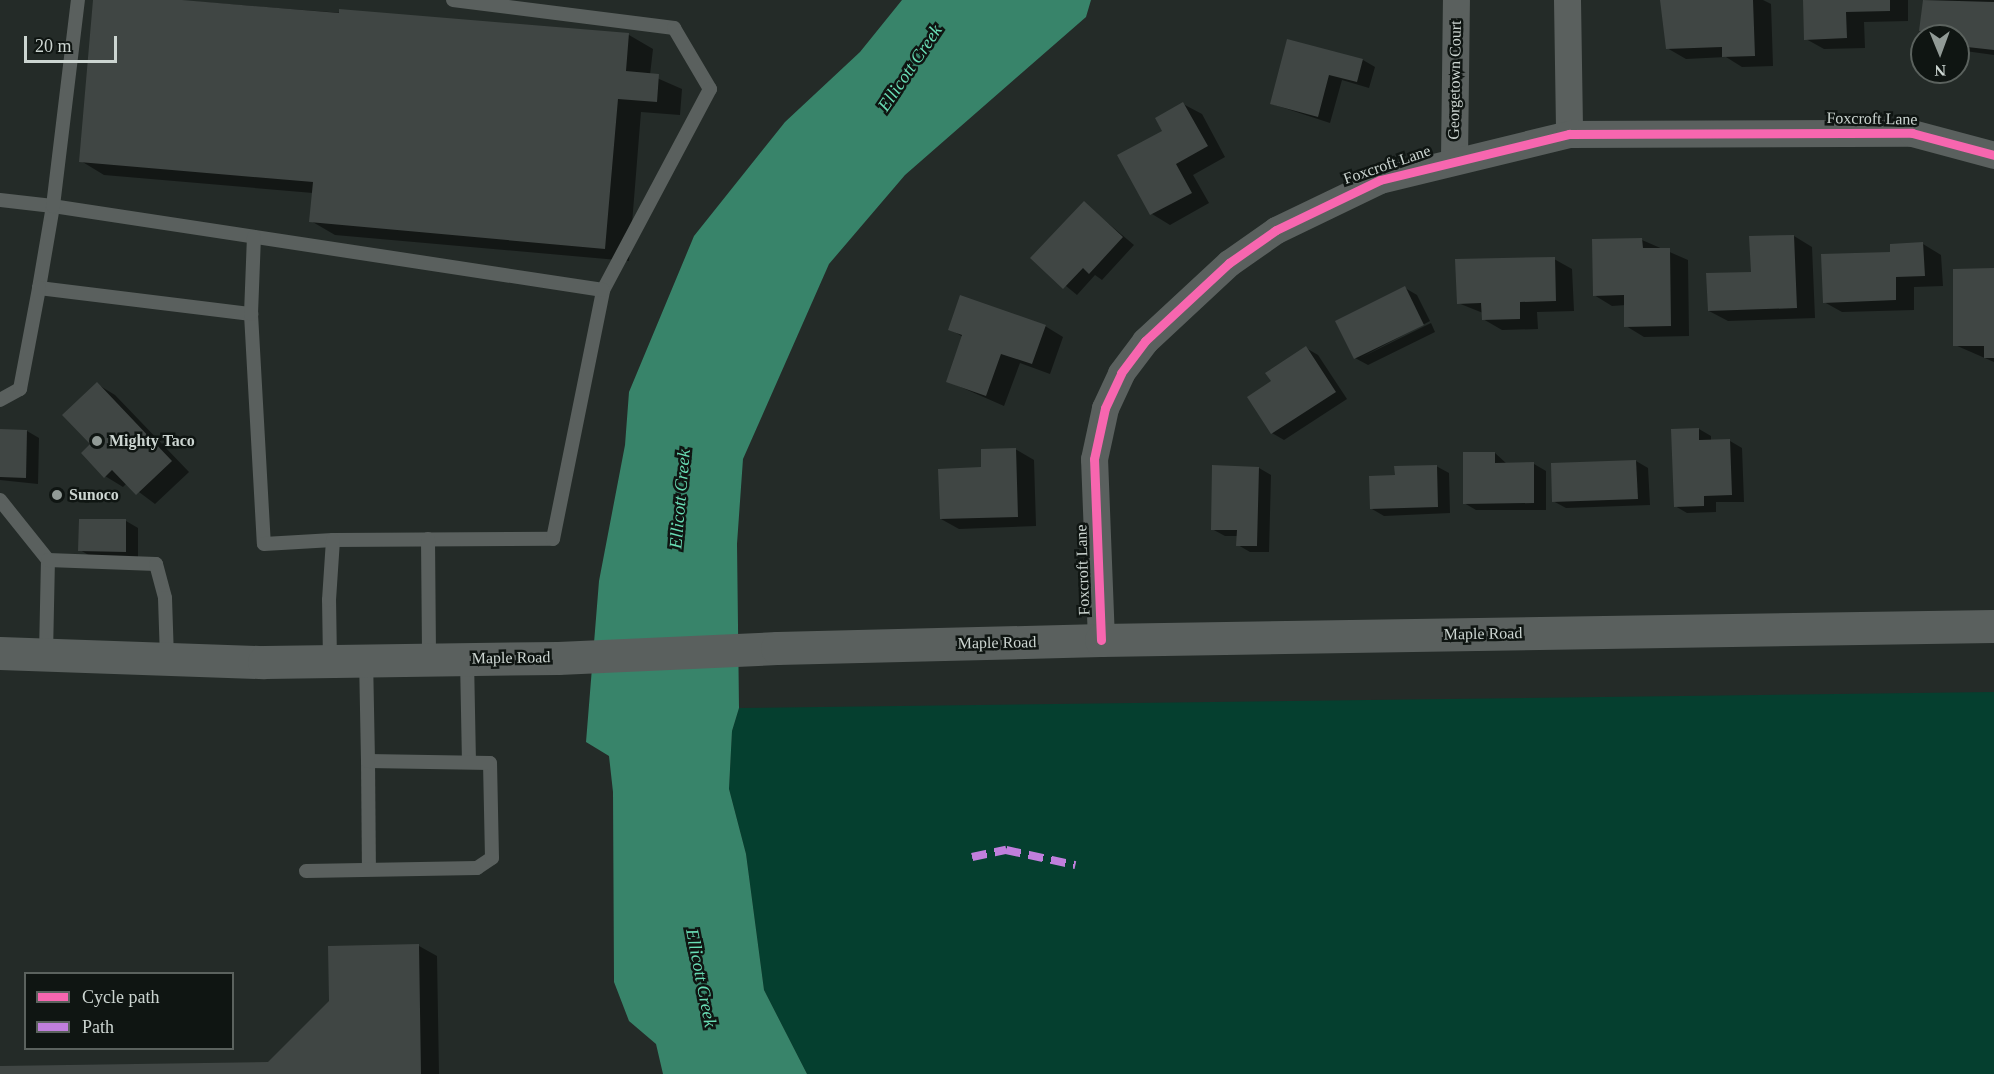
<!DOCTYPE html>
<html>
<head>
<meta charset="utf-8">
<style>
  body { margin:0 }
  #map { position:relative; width:1994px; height:1074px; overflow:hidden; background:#242b28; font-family:Georgia,serif }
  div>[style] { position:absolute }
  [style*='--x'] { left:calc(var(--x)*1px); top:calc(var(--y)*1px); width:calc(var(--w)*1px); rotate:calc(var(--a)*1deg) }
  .green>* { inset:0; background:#053f2f }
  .water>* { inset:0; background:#38846a }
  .shadow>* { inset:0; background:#0007 }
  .building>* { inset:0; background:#404644 }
  .lane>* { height:14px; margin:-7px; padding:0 7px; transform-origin:7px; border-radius:7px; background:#5a605e }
  .street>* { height:27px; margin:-13.5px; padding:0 13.5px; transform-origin:13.5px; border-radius:13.5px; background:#5a605e }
  .secondary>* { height:33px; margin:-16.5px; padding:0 16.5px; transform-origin:16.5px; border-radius:16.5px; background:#5a605e }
  .quiet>* { height:8px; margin-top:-4px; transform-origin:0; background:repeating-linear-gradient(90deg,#c07fdc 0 15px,transparent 0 23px) }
  .cycleway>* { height:9px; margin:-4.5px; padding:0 4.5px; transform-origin:4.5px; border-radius:4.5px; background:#f766af }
  .dots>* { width:16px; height:16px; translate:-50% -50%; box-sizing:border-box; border:3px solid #0f1512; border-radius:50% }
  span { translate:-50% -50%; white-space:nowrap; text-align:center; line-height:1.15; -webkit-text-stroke:5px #0f1512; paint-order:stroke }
  .street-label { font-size:16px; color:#ccd5d1 }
  .poi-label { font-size:16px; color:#ccd5d1; font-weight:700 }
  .left { translate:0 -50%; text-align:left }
  .water-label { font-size:18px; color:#69ddb5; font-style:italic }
  .legend { position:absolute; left:24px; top:972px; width:210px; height:78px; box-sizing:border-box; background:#0f1512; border:2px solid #5b625e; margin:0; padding:8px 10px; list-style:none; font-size:18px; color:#ccd5d1 }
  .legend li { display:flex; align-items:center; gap:12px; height:30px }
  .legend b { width:30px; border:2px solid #5b625e }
  .north { position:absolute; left:1910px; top:24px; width:60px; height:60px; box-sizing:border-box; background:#0f1512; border:2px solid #5b625e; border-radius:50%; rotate:179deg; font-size:16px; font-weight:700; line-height:24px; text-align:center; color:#ccd5d1 }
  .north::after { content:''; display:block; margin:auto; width:21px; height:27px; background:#919a96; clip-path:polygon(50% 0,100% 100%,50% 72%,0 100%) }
  .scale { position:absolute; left:24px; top:36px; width:93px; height:27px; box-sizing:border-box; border:3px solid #ccd5d1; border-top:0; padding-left:8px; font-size:18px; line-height:21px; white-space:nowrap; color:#ccd5d1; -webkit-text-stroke:4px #0f1512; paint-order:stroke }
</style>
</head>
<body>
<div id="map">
  <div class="green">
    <i style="clip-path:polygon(1994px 692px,1994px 1074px,807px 1074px,764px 990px,746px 854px,729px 789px,732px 731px,739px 708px)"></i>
  </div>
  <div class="water">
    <i style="clip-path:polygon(902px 0,1091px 0,1086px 17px,905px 175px,829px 264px,743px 459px,737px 544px,739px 708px,732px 731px,729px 789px,746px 854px,764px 990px,807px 1074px,663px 1074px,656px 1044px,629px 1021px,614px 982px,613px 792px,609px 756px,586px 742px,599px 581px,625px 445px,629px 392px,694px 236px,785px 122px,860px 52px)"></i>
  </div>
  <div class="shadow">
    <i style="clip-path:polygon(94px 0,173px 0,629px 35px,653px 49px,650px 75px,682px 89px,680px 115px,641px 112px,629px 261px,335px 235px,311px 221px,313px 193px,104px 175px,81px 161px)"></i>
    <i style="clip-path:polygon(1662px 0,1763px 0,1771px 4px,1773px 66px,1742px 67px,1726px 57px,1686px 59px,1667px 48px)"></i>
    <i style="clip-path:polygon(1805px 0,1908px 0,1908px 21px,1864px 22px,1865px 48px,1824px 49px,1806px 39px)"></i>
    <i style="clip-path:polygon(1924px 0,1994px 0,1994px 55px,1958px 50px,1958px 36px,1931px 36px,1921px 30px)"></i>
    <i style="clip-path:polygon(1288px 41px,1363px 60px,1375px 67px,1369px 88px,1342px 80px,1330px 123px,1272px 104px)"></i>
    <i style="clip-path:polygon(1183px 104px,1202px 114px,1225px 157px,1193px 175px,1209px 203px,1170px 225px,1152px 214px,1119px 156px,1164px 132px)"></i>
    <i style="clip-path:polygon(1084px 203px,1134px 245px,1102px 280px,1095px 275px,1077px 295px,1032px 258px)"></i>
    <i style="clip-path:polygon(1794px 236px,1812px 247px,1815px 318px,1728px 321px,1709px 311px)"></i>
    <i style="clip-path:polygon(1642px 240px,1688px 260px,1689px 336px,1644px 337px,1626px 326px,1626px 305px,1612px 306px,1594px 295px)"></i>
    <i style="clip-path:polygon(1923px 244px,1941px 255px,1943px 286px,1914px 287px,1914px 310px,1842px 312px,1824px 302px,1892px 253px)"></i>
    <i style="clip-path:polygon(1554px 259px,1572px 269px,1574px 311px,1537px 312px,1538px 329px,1502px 330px,1483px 319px,1483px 313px,1458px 303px)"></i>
    <i style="clip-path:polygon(1994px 270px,1994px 362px,1955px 345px)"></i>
    <i style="clip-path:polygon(1405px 288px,1417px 295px,1430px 321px,1360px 358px,1431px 323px,1435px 332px,1368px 365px,1355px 358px)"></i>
    <i style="clip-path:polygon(1045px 326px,1063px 337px,1050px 374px,1020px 363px,1004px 406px,947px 381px,963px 337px,950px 329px)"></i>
    <i style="clip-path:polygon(1306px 348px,1318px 355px,1347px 399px,1284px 440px,1272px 433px,1273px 382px)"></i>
    <i style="clip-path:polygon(97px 384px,115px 395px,189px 472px,155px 504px,127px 483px,123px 487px,105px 476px)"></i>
    <i style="clip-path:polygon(1699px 429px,1711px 436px,1711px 442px,1730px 441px,1742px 448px,1744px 502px,1716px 502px,1716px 512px,1687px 513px,1675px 506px)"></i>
    <i style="clip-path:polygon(0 430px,27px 431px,39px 438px,38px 484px,0 480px)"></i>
    <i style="clip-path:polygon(1015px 449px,1034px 460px,1036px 526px,959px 529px,941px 519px,983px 469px)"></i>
    <i style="clip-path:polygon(1495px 453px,1507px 464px,1534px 464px,1546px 471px,1546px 510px,1476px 510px,1464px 503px)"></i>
    <i style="clip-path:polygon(1636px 461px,1648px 468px,1650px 505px,1566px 508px,1553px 501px,1552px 464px)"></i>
    <i style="clip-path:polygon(1436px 466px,1449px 473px,1450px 513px,1384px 516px,1372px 509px,1396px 477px)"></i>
    <i style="clip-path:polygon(1259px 468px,1271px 475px,1269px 552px,1250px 552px,1238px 545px,1238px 536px,1225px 536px,1212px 529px)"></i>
    <i style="clip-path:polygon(80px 520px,126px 521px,138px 528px,138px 558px,92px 557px,80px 550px)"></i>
    <i style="clip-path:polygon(419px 946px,437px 956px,439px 1074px,0 1074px,0 1067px,269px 1063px)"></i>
  </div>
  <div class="building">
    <i style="clip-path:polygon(93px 0,182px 0,339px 13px,339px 9px,629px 33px,626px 71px,659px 74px,657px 102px,618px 99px,605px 249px,309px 222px,313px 182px,79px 162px)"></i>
    <i style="clip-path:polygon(1660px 0,1753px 0,1755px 56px,1722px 57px,1722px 47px,1666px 49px)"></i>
    <i style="clip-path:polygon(1803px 0,1890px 0,1890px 11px,1846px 12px,1847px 38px,1804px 40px)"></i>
    <i style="clip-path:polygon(1923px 0,1994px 2px,1994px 50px,1958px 46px,1958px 36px,1919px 31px)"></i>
    <i style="clip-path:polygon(1287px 39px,1363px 59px,1357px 82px,1329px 75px,1318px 117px,1270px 104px)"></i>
    <i style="clip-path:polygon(1183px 102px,1208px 146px,1176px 164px,1192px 193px,1150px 215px,1117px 155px,1162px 131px,1155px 118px)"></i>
    <i style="clip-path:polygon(1084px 201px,1123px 237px,1089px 274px,1083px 268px,1063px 289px,1030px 258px)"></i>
    <i style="clip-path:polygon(1794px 235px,1797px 308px,1708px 311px,1706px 273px,1751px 272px,1749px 236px)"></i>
    <i style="clip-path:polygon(1642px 238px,1643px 248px,1670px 248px,1671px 326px,1624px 327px,1624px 295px,1593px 296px,1592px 239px)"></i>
    <i style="clip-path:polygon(1923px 242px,1925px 276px,1896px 277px,1896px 300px,1823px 303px,1821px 254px,1890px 252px,1890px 244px)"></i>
    <i style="clip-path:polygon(1555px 257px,1556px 301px,1520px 302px,1520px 319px,1482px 320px,1481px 303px,1457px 304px,1455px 259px)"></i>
    <i style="clip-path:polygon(1994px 268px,1994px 358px,1984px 358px,1984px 346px,1953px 346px,1953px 269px)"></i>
    <i style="clip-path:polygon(1405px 286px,1424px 325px,1354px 359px,1335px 321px)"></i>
    <i style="clip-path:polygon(960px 295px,1046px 325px,1032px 364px,1001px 354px,986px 396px,946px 382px,962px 335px,948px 330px)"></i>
    <i style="clip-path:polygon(1306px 346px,1336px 392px,1271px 434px,1247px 397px,1271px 381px,1265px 373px)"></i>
    <i style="clip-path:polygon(97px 382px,172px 461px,136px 495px,112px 470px,104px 478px,81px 453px,90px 444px,62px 415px)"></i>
    <i style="clip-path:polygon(1699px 428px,1699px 440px,1730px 439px,1732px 495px,1704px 496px,1704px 506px,1674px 507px,1671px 429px)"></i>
    <i style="clip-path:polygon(0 429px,27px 430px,26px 478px,0 477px)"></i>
    <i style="clip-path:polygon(1016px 448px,1018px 517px,940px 519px,938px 469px,981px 467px,981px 449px)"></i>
    <i style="clip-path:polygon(1463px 452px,1495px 452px,1495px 463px,1534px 462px,1534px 503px,1463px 504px)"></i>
    <i style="clip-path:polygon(1636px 460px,1638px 499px,1552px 502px,1551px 463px)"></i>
    <i style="clip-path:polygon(1212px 465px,1259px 467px,1257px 546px,1236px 546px,1237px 530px,1211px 530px)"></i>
    <i style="clip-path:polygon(1437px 465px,1438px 507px,1370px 509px,1369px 476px,1395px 475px,1394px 466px)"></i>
    <i style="clip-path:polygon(79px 519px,126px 519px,126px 552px,78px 551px)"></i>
    <i style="clip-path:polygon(419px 944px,421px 1074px,0 1074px,0 1066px,268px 1062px,329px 1001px,328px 946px)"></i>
  </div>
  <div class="lane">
    <i style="--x:453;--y:0;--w:223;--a:7.2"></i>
    <i style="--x:674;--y:28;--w:71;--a:59.5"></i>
    <i style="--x:710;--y:89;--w:228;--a:118"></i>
    <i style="--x:0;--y:200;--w:53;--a:6.5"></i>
    <i style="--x:53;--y:206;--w:83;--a:99.7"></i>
    <i style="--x:39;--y:288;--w:214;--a:7"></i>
    <i style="--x:251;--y:314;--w:230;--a:86.8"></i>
    <i style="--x:264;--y:544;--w:69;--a:-3.3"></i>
    <i style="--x:333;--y:540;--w:220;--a:-0.3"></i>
    <i style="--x:553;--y:539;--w:254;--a:-78.6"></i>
    <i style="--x:603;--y:290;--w:556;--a:-171.32"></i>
    <i style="--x:53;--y:206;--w:208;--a:-83.1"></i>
    <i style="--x:251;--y:314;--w:77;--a:-87.8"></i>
    <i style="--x:0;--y:400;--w:23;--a:-29"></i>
    <i style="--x:20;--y:389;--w:103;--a:-79.3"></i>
    <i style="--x:0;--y:500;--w:77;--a:51.3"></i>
    <i style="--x:428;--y:539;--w:120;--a:89.5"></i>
    <i style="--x:46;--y:654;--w:94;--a:-88.8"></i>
    <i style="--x:48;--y:560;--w:108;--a:2.1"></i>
    <i style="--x:156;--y:564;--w:35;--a:75"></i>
    <i style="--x:165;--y:598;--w:61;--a:88.1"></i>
    <i style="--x:467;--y:659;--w:100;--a:88.9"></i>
    <i style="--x:330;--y:661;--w:61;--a:-90.9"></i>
    <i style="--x:329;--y:600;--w:60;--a:-86.2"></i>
    <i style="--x:368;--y:761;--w:108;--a:89.5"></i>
    <i style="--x:306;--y:871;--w:171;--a:-1"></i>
    <i style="--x:477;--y:868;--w:18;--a:-34"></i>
    <i style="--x:492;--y:858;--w:95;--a:-91.2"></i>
    <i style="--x:490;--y:763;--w:122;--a:-179.1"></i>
    <i style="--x:368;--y:761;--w:101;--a:-91.1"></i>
  </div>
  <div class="street">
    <i style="--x:1567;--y:0;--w:134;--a:89.1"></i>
    <i style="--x:1454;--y:159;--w:159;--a:-89.3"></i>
    <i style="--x:1101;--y:640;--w:181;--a:-92.2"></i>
    <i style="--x:1094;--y:459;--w:52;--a:-77.8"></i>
    <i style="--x:1105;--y:408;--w:38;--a:-65"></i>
    <i style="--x:1121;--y:373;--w:40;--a:-53"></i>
    <i style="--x:1145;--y:341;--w:115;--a:-42.9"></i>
    <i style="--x:1229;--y:263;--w:57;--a:-35.1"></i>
    <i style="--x:1276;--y:230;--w:115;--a:-25.7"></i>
    <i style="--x:1380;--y:180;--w:195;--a:-13.7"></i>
    <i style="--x:1569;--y:134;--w:343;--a:-0.2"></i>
    <i style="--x:1912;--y:133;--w:85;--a:15"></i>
  </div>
  <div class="secondary">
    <i style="--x:0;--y:653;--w:264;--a:2"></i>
    <i style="--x:264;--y:662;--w:294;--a:-0.8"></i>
    <i style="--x:558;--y:658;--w:219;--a:-2.6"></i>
    <i style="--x:777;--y:648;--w:324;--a:-1.4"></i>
    <i style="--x:1101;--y:640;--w:893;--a:-0.9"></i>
  </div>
  <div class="quiet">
    <i style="--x:972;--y:857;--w:35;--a:-12"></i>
    <i style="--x:1006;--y:850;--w:71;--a:12.3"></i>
  </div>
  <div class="cycleway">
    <i style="--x:1101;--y:640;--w:181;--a:-92.2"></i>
    <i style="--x:1094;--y:459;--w:52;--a:-77.8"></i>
    <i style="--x:1105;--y:408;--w:38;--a:-65"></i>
    <i style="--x:1121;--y:373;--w:40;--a:-53"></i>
    <i style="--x:1145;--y:341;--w:115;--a:-42.9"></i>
    <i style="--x:1229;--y:263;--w:57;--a:-35.1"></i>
    <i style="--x:1276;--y:230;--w:115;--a:-25.7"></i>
    <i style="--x:1380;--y:180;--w:195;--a:-13.7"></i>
    <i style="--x:1569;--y:134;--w:343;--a:-0.2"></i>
    <i style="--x:1912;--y:133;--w:85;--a:15"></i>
  </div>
  <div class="dots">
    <i style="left:97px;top:441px;background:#919a96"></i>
    <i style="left:57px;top:495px;background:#919a96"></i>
  </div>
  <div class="street-label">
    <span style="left:1455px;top:80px;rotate:-89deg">Georgetown Court</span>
    <span style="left:1872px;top:119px;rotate:1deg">Foxcroft Lane</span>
    <span style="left:1387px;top:165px;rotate:-19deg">Foxcroft Lane</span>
    <span style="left:1083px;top:570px;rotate:-92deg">Foxcroft Lane</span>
    <span style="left:1483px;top:634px;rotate:-1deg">Maple Road</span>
    <span style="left:997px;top:643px;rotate:-1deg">Maple Road</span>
    <span style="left:511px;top:658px;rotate:-1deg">Maple Road</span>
  </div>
  <div class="poi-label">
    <span class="left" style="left:109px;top:441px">Mighty Taco</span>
    <span class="left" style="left:69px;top:495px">Sunoco</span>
  </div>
  <div class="water-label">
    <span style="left:910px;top:68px;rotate:-56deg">Ellicott Creek</span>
    <span style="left:680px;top:499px;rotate:-85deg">Ellicott Creek</span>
    <span style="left:701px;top:978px;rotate:79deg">Ellicott Creek</span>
  </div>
  <ul class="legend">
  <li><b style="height:8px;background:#f766af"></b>Cycle path</li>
  <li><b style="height:8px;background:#c07fdc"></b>Path</li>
  </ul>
  <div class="north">N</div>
  <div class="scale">20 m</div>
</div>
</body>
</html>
